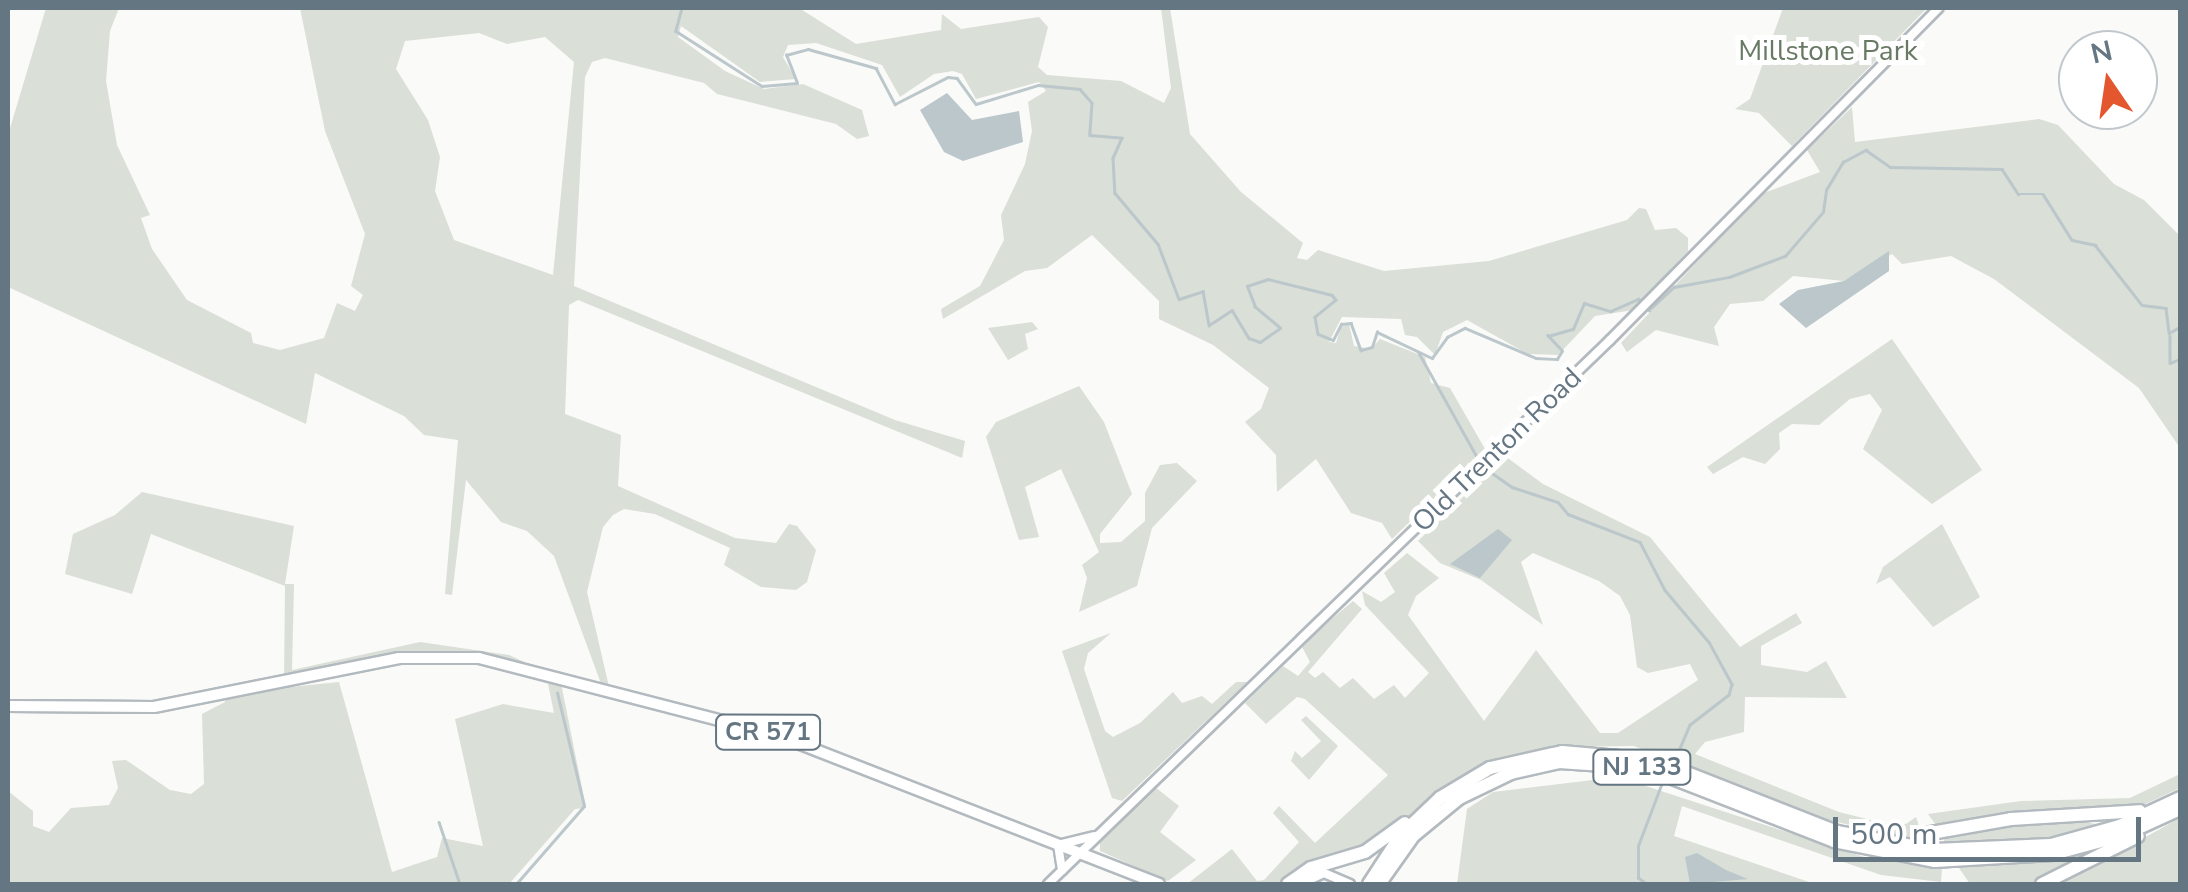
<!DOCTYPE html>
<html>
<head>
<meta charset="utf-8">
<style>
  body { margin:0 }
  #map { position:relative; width:2188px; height:892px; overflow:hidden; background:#fafaf8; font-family:"Nunito Sans",sans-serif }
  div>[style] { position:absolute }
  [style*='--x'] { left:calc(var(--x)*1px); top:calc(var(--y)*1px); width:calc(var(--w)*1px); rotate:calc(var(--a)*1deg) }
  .green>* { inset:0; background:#dadfd7 }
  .water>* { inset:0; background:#bbc7cb }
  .stream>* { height:2.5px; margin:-1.25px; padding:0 1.25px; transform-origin:1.25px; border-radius:1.25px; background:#bbc7cb }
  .roads { filter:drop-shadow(2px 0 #b3babf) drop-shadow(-2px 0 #b3babf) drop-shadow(0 2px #b3babf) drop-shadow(0 -2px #b3babf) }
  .secondary>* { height:8px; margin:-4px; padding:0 4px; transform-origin:4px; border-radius:4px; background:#fff }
  .primary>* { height:10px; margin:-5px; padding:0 5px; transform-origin:5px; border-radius:5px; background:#fff }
  .motorway>* { height:12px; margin:-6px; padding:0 6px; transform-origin:6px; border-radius:6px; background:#fff }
  span { translate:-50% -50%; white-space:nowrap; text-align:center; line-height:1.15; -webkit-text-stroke:10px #fff; paint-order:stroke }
  .shield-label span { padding:2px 8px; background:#fff; border:2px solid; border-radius:8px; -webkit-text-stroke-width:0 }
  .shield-label { font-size:25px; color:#657683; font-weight:700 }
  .park-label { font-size:28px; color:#687a64 }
  .street-label { font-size:28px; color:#657683 }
  .frame { position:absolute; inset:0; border:10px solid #657683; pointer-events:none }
  .north { position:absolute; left:2058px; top:30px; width:100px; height:100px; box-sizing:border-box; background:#fff; border:2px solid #c1c8cd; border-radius:50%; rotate:347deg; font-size:28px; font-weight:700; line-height:40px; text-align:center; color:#657683 }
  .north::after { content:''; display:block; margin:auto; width:35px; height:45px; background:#e4572e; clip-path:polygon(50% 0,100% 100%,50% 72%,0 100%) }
  .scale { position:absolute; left:1833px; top:817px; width:308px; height:45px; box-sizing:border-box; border:5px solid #657683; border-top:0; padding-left:12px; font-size:30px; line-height:35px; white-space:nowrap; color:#657683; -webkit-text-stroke:8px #fff; paint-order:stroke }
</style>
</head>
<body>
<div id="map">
  <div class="green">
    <i style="clip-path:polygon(evenodd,46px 8px,119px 8px,110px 31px,106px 81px,117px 145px,150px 215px,141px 218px,152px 249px,187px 300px,251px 333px,253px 343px,280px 350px,324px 338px,337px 303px,355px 311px,363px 295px,351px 286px,365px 234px,325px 131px,300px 8px,799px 8px,856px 44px,941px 30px,942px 14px,961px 29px,1039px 17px,1048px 27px,1038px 67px,1047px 75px,1121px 81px,1164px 103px,1171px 88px,1161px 8px,1170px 8px,1190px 134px,1241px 192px,1303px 243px,1297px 258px,1307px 260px,1318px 250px,1384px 271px,1489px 261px,1627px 220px,1639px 208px,1646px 209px,1655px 230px,1676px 228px,1688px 238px,1688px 251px,1633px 310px,1595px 316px,1558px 355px,1528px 354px,1467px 320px,1443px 332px,1435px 355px,1417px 337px,1405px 335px,1401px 319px,1342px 317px,1329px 342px,1336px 343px,1341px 327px,1349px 324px,1354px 346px,1371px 349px,1380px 339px,1425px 357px,1431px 383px,1450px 388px,1485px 449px,1392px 539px,1382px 523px,1351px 513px,1316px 459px,1277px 492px,1276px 455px,1245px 422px,1261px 409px,1269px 388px,1213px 345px,1159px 319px,1159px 301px,1092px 235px,1047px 268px,1025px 271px,943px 319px,941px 309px,980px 286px,1004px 240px,1001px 215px,1025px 164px,1032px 131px,1028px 102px,1046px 91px,1039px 82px,976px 99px,962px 74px,953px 71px,934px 74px,900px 97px,882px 65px,816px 43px,788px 45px,783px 57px,796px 79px,760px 82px,681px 26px,678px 37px,725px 71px,764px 89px,803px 84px,862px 110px,869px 136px,857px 139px,836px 124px,717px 94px,704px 83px,605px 58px,592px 62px,585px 77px,574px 286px,895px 420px,965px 441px,962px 458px,578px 300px,569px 305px,565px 414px,621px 435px,618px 486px,735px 538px,776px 543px,789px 524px,797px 526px,816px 550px,807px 582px,796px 590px,761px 587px,724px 565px,730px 548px,655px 514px,624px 509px,613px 515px,603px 527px,587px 592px,610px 691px,603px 689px,554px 556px,527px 531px,501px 522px,466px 480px,452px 595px,445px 594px,458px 440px,424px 435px,404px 416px,315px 373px,306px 424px,8px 287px,8px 135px,46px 8px,479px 33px,507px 44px,545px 37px,574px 62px,553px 275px,454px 240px,435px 191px,440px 157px,428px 120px,396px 69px,405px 41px,479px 33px)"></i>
    <i style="clip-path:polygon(1783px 8px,1927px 8px,1792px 146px,1759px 113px,1735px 109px,1750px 99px)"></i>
    <i style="clip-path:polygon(1852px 107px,1855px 142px,2039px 119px,2058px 125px,2114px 184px,2144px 200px,2180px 236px,2180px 448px,2139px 388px,1994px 279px,1951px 256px,1902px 264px,1892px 254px,1844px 281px,1793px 276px,1763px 301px,1730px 304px,1714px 327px,1719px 346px,1656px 330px,1627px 352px,1621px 343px,1761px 194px,1820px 172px,1807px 150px)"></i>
    <i style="clip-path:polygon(1032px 322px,1038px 329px,1025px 334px,1028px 349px,1008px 360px,988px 328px)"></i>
    <i style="clip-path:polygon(1892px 339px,1982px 470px,1932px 504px,1863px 449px,1882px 410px,1870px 394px,1850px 399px,1819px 425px,1792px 424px,1779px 433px,1780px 449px,1765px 464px,1743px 457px,1713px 474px,1707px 467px)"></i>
    <i style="clip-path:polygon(1079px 386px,1104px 422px,1132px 494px,1100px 534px,1100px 543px,1121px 542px,1145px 521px,1145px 493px,1160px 465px,1177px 463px,1197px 481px,1152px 528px,1137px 586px,1079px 612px,1087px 578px,1082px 565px,1099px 552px,1061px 469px,1025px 487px,1039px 537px,1019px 540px,986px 437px,996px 422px)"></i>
    <i style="clip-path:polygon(1505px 456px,1543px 484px,1650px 537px,1740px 647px,1796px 613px,1802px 623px,1761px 646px,1761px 665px,1807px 672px,1826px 661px,1847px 698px,1745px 697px,1744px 732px,1705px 742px,1695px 754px,1839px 812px,1883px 823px,1906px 824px,1916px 817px,1924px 842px,1811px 816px,1634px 746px,1557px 747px,1482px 765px,1363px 848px,1301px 868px,1281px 884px,1187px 884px,1232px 849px,1257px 881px,1264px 880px,1299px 842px,1273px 813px,1279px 806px,1315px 843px,1388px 775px,1305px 699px,1297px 697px,1266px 724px,1245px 703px,1283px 666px,1298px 676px,1310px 662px,1301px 645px,1353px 601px,1362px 609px,1308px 672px,1315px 678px,1323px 672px,1340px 688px,1353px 678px,1374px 699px,1394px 685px,1405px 698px,1429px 673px,1365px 605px,1362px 591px,1381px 602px,1395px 592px,1384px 573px,1407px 553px,1439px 578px,1416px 596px,1408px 615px,1484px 721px,1536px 650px,1600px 733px,1618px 733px,1698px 680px,1690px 664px,1648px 673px,1637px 667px,1630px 615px,1620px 596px,1599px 581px,1533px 553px,1521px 562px,1543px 625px,1481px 580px,1440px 563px,1418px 541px)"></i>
    <i style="clip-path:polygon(142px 492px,294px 526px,285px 584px,294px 584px,292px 670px,420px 642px,509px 655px,560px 678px,586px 808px,575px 809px,509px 884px,8px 884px,8px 791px,33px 811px,33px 826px,49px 832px,71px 808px,109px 805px,118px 788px,112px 761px,126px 760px,170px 790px,191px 794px,204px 784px,202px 714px,225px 702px,224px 694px,339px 682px,392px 872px,437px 857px,442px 838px,483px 846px,455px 719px,503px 704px,554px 713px,546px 674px,433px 655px,284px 682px,285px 586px,151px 534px,132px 594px,65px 574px,73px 534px,115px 515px)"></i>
    <i style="clip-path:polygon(1942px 524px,1980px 597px,1933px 627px,1890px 577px,1876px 584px,1883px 567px)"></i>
    <i style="clip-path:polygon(1111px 633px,1088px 653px,1084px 669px,1105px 731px,1113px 737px,1140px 723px,1173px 692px,1182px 703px,1202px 696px,1212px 704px,1236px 682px,1247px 682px,1122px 801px,1112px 798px,1062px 651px)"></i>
    <i style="clip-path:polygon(1306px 716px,1338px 746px,1309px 780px,1291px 761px,1295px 751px,1302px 758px,1321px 741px,1301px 720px)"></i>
    <i style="clip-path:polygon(2180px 774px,2180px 788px,2141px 806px,1936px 825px,1928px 814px,2021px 801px,2130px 798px)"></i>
    <i style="clip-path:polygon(1618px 777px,1864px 857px,1942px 868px,1941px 882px,1881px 875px,1682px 806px,1674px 836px,1815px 884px,1457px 884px,1467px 809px,1493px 792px)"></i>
    <i style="clip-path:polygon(1155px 787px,1179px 806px,1160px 832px,1196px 860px,1168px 881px,1100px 851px,1100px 843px)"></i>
    <i style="clip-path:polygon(2180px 818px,2180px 883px,2056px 884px,2142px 839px)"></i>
    <i style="clip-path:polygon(2077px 821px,2103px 825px,2022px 844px,1946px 845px,1942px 835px,2004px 823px)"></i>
    <i style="clip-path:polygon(2095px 852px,2030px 884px,1970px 884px,1959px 868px)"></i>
  </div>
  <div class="water">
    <i style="clip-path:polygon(947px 93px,972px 120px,1019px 111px,1023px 142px,963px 161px,944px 152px,920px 110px)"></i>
    <i style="clip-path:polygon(1889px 251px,1889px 271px,1806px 328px,1779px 304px,1798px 290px,1844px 281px)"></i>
    <i style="clip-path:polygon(1498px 529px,1512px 540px,1480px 578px,1450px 564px)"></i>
    <i style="clip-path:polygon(1697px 853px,1726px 870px,1748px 879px,1690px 884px,1685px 857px)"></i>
  </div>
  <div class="stream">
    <i style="--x:682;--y:8;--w:24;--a:105"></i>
    <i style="--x:676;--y:31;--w:102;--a:32.6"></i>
    <i style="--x:762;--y:86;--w:35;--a:-5"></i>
    <i style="--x:797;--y:83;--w:30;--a:-111"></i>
    <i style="--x:786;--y:55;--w:23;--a:-15"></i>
    <i style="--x:808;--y:49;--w:71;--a:15.6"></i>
    <i style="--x:876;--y:68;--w:41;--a:62.2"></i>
    <i style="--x:895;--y:104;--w:59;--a:-27"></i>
    <i style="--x:948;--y:77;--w:9;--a:6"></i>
    <i style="--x:957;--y:78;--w:32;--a:54"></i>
    <i style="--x:976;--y:104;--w:65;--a:-17"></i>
    <i style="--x:1038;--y:85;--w:42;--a:5.4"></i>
    <i style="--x:1080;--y:89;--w:18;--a:49"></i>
    <i style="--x:1092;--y:103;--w:32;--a:94"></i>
    <i style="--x:1090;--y:135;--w:32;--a:5"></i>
    <i style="--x:1122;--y:138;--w:22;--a:114"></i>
    <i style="--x:1113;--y:158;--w:35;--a:87"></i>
    <i style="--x:1115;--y:193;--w:67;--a:49.9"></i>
    <i style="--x:1158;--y:244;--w:59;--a:69.1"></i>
    <i style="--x:1179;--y:299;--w:25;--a:-18"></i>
    <i style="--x:1203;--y:291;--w:35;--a:80"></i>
    <i style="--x:1209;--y:325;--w:27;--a:-33"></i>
    <i style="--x:1232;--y:310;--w:33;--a:59"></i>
    <i style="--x:1249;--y:338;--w:12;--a:20"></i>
    <i style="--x:1260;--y:342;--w:24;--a:-35"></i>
    <i style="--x:1280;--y:328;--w:33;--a:-140"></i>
    <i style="--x:1255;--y:307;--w:22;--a:-111"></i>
    <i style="--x:1247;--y:286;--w:22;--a:-18"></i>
    <i style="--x:1268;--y:279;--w:66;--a:14"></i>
    <i style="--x:1332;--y:295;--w:6;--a:51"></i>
    <i style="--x:1336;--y:300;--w:27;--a:141"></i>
    <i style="--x:1315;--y:317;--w:17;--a:80"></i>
    <i style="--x:1318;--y:334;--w:16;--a:22"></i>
    <i style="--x:1333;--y:340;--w:18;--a:-63"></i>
    <i style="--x:1341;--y:324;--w:10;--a:-6"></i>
    <i style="--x:1351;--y:323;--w:29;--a:70"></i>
    <i style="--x:1361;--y:350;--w:11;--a:-15"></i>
    <i style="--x:1372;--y:347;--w:16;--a:-72"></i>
    <i style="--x:1377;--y:332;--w:61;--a:25.3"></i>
    <i style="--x:1432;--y:358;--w:26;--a:-54"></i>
    <i style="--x:1447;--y:337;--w:20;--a:-27"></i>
    <i style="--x:1465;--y:328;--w:77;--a:22.9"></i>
    <i style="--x:1536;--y:358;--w:21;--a:3"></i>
    <i style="--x:1557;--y:359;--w:9;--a:-58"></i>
    <i style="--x:1562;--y:351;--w:21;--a:-133"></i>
    <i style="--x:1548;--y:336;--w:26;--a:-16"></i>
    <i style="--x:1573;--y:329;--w:28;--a:-67"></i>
    <i style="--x:1584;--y:303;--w:28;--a:17"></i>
    <i style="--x:1611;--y:311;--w:30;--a:-24"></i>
    <i style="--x:1638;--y:299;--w:16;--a:45"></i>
    <i style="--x:1649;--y:310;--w:34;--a:-43"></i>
    <i style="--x:1674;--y:287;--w:56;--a:-10.3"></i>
    <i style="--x:1729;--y:277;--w:60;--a:-20.6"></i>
    <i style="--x:1785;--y:256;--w:58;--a:-49.2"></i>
    <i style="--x:1823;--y:212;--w:22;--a:-82"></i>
    <i style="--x:1826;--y:190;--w:33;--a:-59"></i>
    <i style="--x:1843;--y:162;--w:26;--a:-28"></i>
    <i style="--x:1866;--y:150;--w:29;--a:35"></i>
    <i style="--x:1890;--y:167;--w:112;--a:1"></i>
    <i style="--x:2002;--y:169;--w:30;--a:57"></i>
    <i style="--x:2018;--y:194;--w:25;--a:0"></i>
    <i style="--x:2043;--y:194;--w:54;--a:57.8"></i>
    <i style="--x:2072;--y:240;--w:24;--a:12"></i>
    <i style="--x:2095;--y:245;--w:76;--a:51.9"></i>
    <i style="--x:2142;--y:305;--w:24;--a:7"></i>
    <i style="--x:2166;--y:308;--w:25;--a:83"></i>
    <i style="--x:2169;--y:333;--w:13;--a:-29"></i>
    <i style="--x:2170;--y:336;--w:27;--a:90"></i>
    <i style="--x:2170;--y:363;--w:11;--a:-22"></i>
    <i style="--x:1419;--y:353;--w:125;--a:60.8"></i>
    <i style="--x:1485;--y:468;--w:33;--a:35"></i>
    <i style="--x:1512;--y:487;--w:48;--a:18.1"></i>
    <i style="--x:1558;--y:502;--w:16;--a:50"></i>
    <i style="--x:1568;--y:514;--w:77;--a:21.3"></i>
    <i style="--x:1640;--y:542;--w:54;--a:62.5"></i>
    <i style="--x:1665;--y:590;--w:68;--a:49.8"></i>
    <i style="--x:1709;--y:642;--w:48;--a:61.3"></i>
    <i style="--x:1732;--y:684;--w:11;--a:105"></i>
    <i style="--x:1729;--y:695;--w:49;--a:142.4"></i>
    <i style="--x:1690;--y:725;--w:38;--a:113"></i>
    <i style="--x:439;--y:822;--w:65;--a:71.3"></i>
    <i style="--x:516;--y:884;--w:103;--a:-48.9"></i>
    <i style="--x:584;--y:806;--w:116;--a:-103.4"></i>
    <i style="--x:1646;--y:884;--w:10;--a:-143"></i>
    <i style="--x:1638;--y:878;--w:32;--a:-90"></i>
    <i style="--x:1638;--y:846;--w:71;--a:-69.3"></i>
  </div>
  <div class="roads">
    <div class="secondary">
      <i style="--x:1062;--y:870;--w:25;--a:-99"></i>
      <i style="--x:1058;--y:845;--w:37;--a:-14"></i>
      <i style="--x:1048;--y:884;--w:782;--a:-44.07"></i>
      <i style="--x:1610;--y:340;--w:467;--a:-45.3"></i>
      <i style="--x:1300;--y:884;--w:26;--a:-25"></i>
      <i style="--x:1324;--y:873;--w:28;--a:23"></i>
    </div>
    <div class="primary">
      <i style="--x:8;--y:706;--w:146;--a:0.4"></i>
      <i style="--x:154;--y:707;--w:250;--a:-11.3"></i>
      <i style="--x:399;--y:658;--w:80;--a:0"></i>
      <i style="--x:479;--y:658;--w:308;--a:14.5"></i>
      <i style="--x:777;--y:735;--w:410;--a:21.3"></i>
    </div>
    <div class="motorway">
      <i style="--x:1931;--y:833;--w:81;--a:-9.9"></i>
      <i style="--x:2011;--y:819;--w:129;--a:-3.5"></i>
      <i style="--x:1288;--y:884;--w:28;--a:-35"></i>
      <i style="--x:1311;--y:868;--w:56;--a:-16.5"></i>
      <i style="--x:1365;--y:852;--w:49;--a:-35.9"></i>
      <i style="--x:1369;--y:884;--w:59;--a:-56.9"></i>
      <i style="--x:1401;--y:835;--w:54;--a:-43.5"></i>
      <i style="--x:1440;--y:798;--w:58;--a:-31"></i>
      <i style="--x:1490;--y:768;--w:74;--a:-12.5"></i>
      <i style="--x:1562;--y:752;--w:92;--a:5"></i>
      <i style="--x:1654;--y:760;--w:197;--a:21.5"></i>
      <i style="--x:1837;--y:832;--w:99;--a:10.5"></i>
      <i style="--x:1934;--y:850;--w:117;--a:-2.4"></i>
      <i style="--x:2051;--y:845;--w:72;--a:-15.4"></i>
      <i style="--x:2120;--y:826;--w:66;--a:-25"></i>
      <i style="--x:1379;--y:884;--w:59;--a:-54.7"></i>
      <i style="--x:1413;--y:836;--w:60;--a:-39.6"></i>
      <i style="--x:1459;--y:798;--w:58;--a:-25.7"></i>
      <i style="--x:1511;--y:773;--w:49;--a:-12.9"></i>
      <i style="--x:1559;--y:762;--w:88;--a:3.9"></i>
      <i style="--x:1647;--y:768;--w:201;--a:21.3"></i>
      <i style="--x:1834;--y:841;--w:103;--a:11.2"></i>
      <i style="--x:1935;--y:861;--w:118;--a:-3.4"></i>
      <i style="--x:2053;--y:854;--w:73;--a:-15.2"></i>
      <i style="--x:2123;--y:835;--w:63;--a:-24.5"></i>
      <i style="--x:2042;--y:884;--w:107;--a:-26.6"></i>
    </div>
  </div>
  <div class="shield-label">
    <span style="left:768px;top:732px">CR 571</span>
    <span style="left:1642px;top:767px">NJ 133</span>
  </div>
  <div class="park-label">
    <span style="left:1828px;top:51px">Millstone Park</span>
  </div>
  <div class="street-label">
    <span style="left:1497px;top:450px;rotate:-44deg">Old Trenton Road</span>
  </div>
  <div class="frame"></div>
  <div class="north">N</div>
  <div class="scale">500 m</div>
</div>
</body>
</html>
